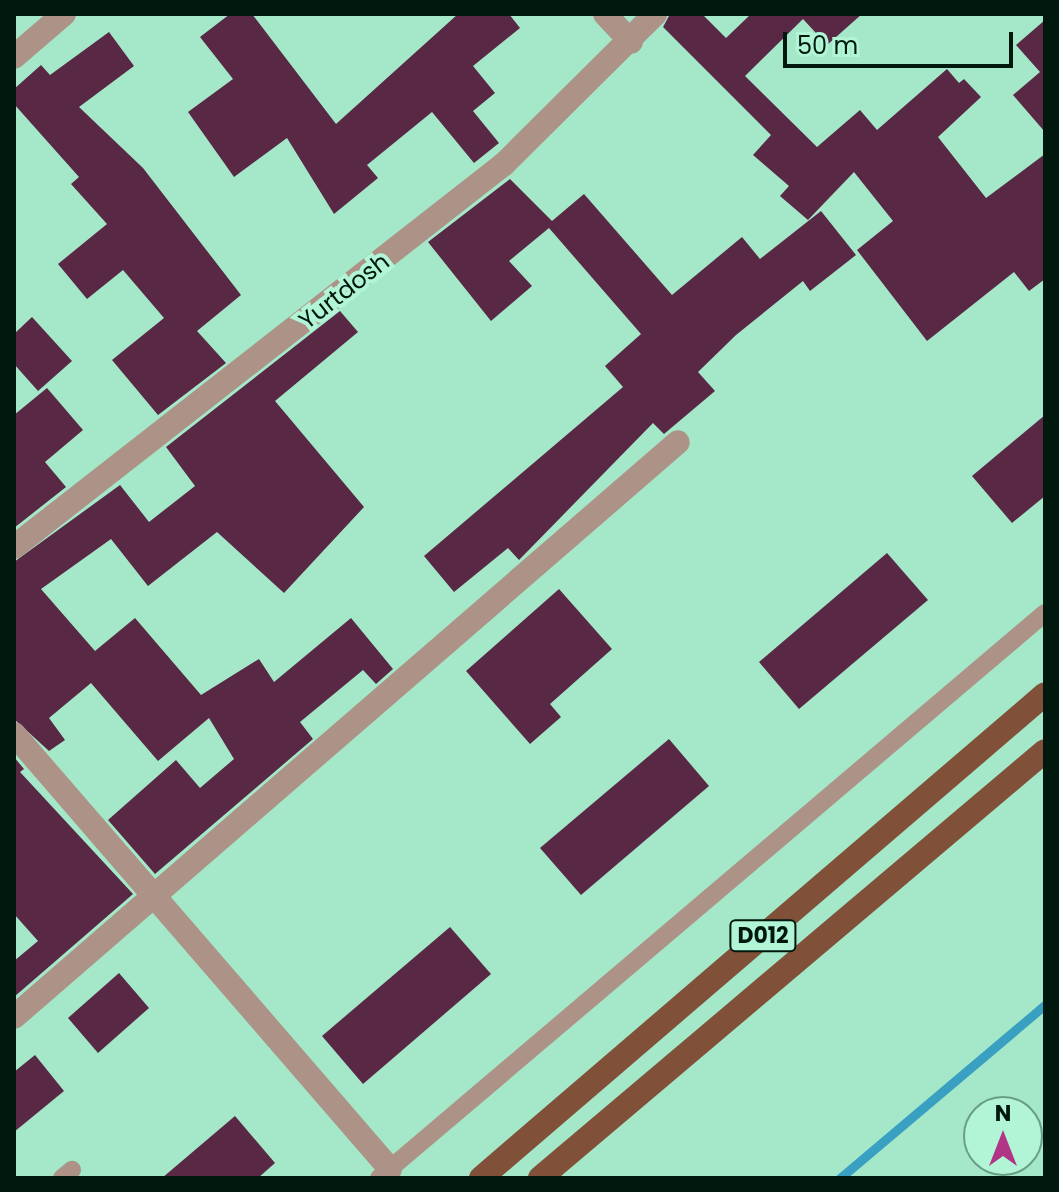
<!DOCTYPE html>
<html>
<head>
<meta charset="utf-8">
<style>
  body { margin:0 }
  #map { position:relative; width:1059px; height:1192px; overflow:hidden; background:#a4e8c9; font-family:Poppins,sans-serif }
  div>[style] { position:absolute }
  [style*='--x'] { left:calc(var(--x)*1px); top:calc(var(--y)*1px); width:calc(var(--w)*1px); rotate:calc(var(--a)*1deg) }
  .stream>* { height:9px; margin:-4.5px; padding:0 4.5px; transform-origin:4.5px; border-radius:4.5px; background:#3aa0c2 }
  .building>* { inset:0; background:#582845 }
  .service>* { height:18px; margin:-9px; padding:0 9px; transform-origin:9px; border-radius:9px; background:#ad9387 }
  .minor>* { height:24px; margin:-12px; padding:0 12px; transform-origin:12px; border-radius:12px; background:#ad9387 }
  .trunk>* { height:24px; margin:-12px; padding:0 12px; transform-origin:12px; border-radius:12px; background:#805039 }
  span { translate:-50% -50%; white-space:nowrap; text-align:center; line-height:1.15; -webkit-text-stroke:8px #b1f5d6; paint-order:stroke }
  .shield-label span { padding:2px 6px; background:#b1f5d6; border:2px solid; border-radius:6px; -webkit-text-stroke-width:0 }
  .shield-label { font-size:22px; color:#00180e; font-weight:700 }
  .street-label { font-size:24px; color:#00180e }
  .frame { position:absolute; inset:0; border:16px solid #00180e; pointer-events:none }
  .north { position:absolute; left:963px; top:1096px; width:80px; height:80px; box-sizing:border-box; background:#b1f5d6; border:2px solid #6a9d86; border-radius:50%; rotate:0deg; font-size:22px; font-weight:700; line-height:32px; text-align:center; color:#00180e }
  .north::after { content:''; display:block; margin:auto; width:28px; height:36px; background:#b13586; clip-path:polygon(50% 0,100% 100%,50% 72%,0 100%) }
  .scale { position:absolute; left:783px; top:32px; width:230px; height:36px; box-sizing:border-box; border:4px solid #00180e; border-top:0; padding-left:10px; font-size:24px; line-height:28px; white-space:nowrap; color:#00180e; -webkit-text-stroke:6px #b1f5d6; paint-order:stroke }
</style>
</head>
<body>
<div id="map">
  <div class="stream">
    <i style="--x:840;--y:1178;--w:268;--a:-40.2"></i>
  </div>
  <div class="building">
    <i style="clip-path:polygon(230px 14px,252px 14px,336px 124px,458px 14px,509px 14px,520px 28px,473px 66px,495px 93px,473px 111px,499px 143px,474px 163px,432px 112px,367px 165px,378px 178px,334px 214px,287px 138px,234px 177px,188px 112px,233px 79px,200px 37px)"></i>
    <i style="clip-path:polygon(670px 14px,702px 14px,726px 38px,751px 14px,862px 14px,827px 45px,803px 19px,745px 76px,817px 147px,860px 110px,877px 130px,947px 69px,959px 83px,964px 79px,981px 97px,938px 137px,986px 198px,1045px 154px,1045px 279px,1029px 291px,1014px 272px,927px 341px,857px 250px,893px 221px,854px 172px,808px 220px,780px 196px,789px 186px,753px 155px,771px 135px,663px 27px)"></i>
    <i style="clip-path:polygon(1045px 20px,1045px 132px,1013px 95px,1040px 72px,1016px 45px)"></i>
    <i style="clip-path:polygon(109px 32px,134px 66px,79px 107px,143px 168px,241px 295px,197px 331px,226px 363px,158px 415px,112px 360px,164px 318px,123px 270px,87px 299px,58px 264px,107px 224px,71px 184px,79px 177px,14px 104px,14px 89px,41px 65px,50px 75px)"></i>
    <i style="clip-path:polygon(510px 179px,552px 221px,584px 194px,672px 295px,742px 237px,760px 259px,821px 211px,856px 255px,810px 291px,803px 281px,736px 335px,698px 372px,715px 391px,664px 434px,653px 423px,519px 560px,508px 548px,454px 592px,424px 556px,623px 387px,605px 366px,641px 334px,549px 228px,509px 261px,532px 286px,491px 321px,428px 242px)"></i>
    <i style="clip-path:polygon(340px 311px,358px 332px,275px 401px,364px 507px,284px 593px,217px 532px,148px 586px,111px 539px,41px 589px,95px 651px,135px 618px,201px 695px,259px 659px,274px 682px,351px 618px,393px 669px,376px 684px,363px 670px,300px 722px,313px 739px,155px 874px,108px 820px,176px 760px,200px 788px,234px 759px,209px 718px,158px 761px,91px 683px,49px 718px,65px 740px,49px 751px,14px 719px,14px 562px,120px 485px,149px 522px,195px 486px,166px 447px)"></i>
    <i style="clip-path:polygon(32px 317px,72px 361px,38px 391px,14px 364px,14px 334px)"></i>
    <i style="clip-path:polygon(47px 388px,83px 430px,45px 462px,66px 487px,14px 528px,14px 415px)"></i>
    <i style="clip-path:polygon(1045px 415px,1045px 496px,1012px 523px,972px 476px)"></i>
    <i style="clip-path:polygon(887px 553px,928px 600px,799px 709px,759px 662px)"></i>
    <i style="clip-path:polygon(559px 589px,612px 649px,550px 704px,561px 717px,530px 744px,466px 671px)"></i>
    <i style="clip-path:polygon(669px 739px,709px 786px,581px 895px,540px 848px)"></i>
    <i style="clip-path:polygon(14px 757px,24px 769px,20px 772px,133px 894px,14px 997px,14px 961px,38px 941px,14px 914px)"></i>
    <i style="clip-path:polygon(450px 927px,491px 974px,363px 1084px,322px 1036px)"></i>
    <i style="clip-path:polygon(119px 973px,149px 1008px,98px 1053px,68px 1018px)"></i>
    <i style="clip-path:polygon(35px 1055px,64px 1091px,14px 1132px,14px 1072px)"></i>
    <i style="clip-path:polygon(235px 1116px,275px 1163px,258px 1178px,162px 1178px)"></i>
  </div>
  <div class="service">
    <i style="--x:62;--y:1178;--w:13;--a:-39"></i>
    <i style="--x:379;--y:1178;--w:873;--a:-40.31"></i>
  </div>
  <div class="minor">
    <i style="--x:605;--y:14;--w:38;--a:47"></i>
    <i style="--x:14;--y:57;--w:66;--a:-40.7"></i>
    <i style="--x:14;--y:547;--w:622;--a:-38.01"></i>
    <i style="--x:504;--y:164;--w:213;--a:-44.8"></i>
    <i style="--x:14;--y:734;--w:575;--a:49.16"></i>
    <i style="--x:14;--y:1017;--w:878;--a:-40.89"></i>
  </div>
  <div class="trunk">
    <i style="--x:481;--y:1178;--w:743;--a:-40.63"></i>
    <i style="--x:540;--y:1178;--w:661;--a:-40.22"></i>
  </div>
  <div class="shield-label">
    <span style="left:763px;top:936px">D012</span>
  </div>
  <div class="street-label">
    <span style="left:344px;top:291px;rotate:-38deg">Yurtdosh</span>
  </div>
  <div class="frame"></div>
  <div class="north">N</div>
  <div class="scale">50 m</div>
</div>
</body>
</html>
